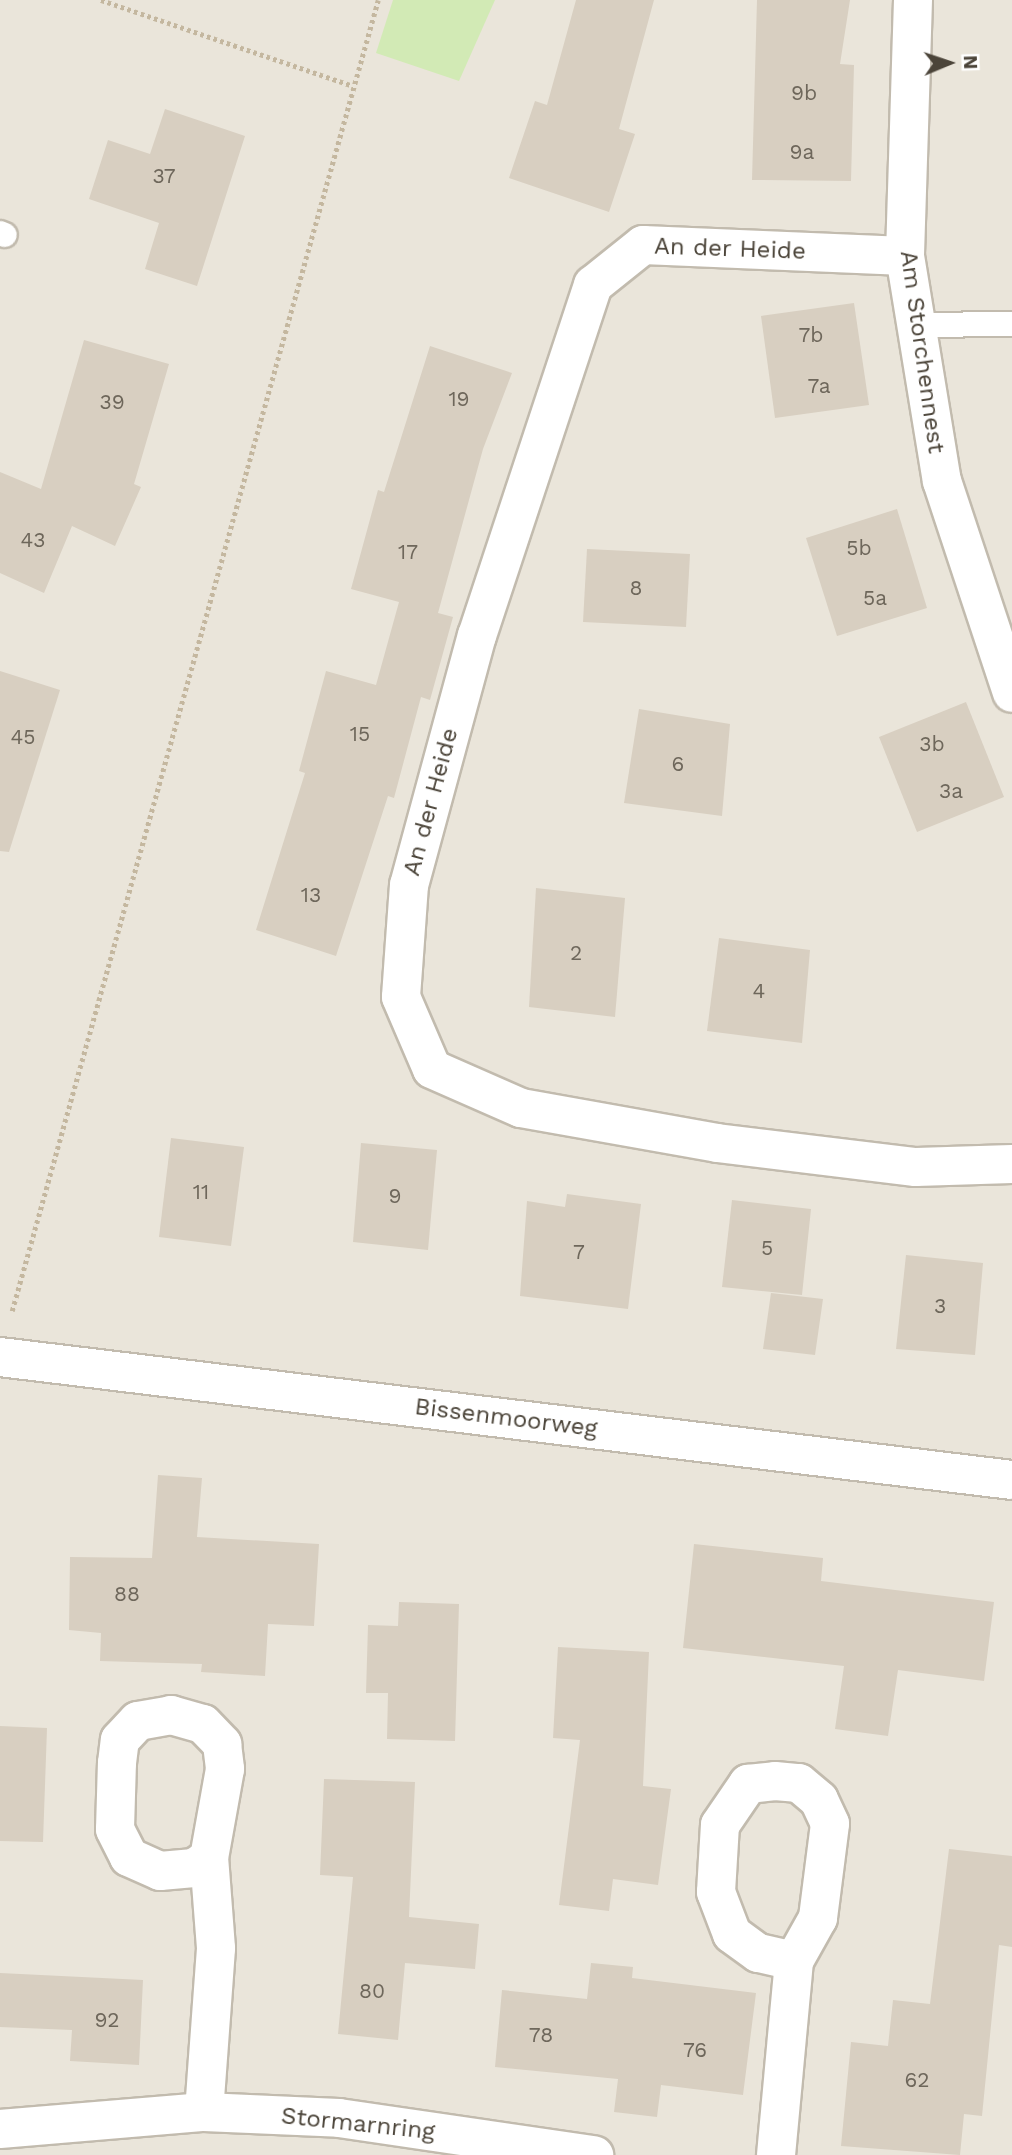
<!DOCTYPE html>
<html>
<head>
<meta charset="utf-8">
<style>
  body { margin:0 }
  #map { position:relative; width:1012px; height:2155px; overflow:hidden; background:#f6f3ec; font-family:"Work Sans",sans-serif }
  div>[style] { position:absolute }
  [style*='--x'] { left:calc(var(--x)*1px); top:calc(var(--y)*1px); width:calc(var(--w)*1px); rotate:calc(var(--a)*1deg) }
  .residential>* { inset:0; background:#eae5da }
  .green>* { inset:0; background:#d2eab5 }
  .building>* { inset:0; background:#d8cfc1 }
  .path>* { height:4.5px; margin-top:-2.25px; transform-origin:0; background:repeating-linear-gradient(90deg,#c4b79f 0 3.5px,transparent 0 7px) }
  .roads { filter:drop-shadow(2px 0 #c2bbae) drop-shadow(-2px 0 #c2bbae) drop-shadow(0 2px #c2bbae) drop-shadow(0 -2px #c2bbae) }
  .service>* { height:24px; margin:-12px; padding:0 12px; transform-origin:12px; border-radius:12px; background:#fff }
  .minor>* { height:38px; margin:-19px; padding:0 19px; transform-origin:19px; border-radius:19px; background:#fff }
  span { translate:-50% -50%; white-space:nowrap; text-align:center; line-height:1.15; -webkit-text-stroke:7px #fff; paint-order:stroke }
  .number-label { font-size:21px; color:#6e675b }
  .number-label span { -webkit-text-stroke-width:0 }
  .street-label { font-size:24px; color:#4b4439 }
  .north { position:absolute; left:914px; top:28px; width:70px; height:70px; -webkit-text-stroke:5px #fff; paint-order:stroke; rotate:88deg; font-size:19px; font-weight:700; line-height:28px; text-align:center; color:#4b4439 }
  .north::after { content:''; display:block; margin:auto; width:24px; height:32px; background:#4b4439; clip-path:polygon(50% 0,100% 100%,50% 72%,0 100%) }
</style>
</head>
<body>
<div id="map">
  <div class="residential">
    <i style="clip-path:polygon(0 0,1012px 0,1012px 2155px,0 2155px)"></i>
  </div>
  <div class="green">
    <i style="clip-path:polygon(393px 0,495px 0,459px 81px,376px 53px)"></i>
  </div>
  <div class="building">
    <i style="clip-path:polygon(576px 0,654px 0,619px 129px,635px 134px,609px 212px,509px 178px,535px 101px,547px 105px)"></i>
    <i style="clip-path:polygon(757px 0,850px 0,840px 64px,854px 65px,851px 181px,752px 180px)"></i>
    <i style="clip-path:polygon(165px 109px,245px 136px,197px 286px,145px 269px,159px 223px,89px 199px,108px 140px,150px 154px)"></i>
    <i style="clip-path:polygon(854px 303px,869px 405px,775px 418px,761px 316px)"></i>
    <i style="clip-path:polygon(84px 340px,169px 364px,134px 484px,141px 487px,115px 546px,72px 526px,44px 593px,0 573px,0 472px,41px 489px)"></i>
    <i style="clip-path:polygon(430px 346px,512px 373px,483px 449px,438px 613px,453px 617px,430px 700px,421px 697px,394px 798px,388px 796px,336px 956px,256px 930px,305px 773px,299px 771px,326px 671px,376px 685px,399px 602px,351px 589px,378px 490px,384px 492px)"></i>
    <i style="clip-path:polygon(897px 509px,927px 608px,837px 636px,806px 538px)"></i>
    <i style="clip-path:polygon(587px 549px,690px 554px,686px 627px,583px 622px)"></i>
    <i style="clip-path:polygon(0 671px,60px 690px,9px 852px,0 851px)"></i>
    <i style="clip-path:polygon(966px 702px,1004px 797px,917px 832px,879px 737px)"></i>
    <i style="clip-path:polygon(639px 709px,730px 724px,722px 816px,624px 803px)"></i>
    <i style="clip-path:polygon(536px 888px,625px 898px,615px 1017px,529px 1007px)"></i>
    <i style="clip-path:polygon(719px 938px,810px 950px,802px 1043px,707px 1031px)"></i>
    <i style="clip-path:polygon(171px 1138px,244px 1147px,231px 1246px,159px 1237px)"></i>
    <i style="clip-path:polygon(361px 1143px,437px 1150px,428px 1250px,353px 1242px)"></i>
    <i style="clip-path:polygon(567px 1194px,641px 1204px,628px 1309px,520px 1296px,527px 1201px,565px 1207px)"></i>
    <i style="clip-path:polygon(732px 1200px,811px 1209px,802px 1295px,722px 1287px)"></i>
    <i style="clip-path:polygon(906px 1255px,983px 1263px,975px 1355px,896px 1349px)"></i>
    <i style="clip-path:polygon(771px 1293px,823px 1299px,815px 1355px,763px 1349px)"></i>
    <i style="clip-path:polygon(158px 1475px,202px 1478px,197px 1537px,319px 1544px,314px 1626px,268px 1624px,265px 1676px,201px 1672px,202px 1664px,100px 1661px,101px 1633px,69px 1630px,70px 1557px,152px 1558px)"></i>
    <i style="clip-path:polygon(694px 1544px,823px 1558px,821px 1581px,994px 1602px,984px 1681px,898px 1670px,888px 1736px,835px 1729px,844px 1666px,683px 1648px)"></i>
    <i style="clip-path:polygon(399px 1602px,459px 1604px,455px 1741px,387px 1739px,388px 1693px,366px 1693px,368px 1625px,398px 1626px)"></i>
    <i style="clip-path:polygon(558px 1647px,649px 1652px,643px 1786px,671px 1789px,658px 1885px,613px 1879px,609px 1911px,559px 1905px,580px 1740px,553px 1738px)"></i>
    <i style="clip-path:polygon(0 1726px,47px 1728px,43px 1842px,0 1841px)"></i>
    <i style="clip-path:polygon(324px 1779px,415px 1782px,409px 1917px,479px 1924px,475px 1969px,405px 1963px,398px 2040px,338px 2034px,353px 1877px,320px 1875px)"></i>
    <i style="clip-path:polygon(949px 1849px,1012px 1856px,1012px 1947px,999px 1945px,982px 2116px,964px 2114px,960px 2155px,841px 2146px,851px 2042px,888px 2046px,893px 2000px,930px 2004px)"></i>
    <i style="clip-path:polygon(591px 1963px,633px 1967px,632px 1978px,756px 1993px,743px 2095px,661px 2085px,657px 2117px,614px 2112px,618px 2079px,495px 2067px,502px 1990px,587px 1999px)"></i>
    <i style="clip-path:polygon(0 1973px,143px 1980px,139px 2065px,70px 2061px,72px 2030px,0 2027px)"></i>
  </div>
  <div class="path">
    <i style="--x:101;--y:0;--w:264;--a:18.8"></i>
    <i style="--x:12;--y:1311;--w:1361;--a:-74.4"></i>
  </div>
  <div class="roads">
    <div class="service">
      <i style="--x:0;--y:233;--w:5;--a:22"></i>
      <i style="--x:916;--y:325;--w:96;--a:-0.6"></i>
    </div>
    <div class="minor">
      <i style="--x:913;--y:0;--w:256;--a:91.8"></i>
      <i style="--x:905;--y:256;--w:228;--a:80.7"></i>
      <i style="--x:942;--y:481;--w:223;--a:71.7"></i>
      <i style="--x:905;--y:256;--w:262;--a:-177.6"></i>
      <i style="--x:643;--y:245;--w:64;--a:141.3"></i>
      <i style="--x:593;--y:285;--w:369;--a:108.3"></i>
      <i style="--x:477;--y:635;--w:259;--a:105.2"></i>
      <i style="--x:409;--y:885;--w:112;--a:94.1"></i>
      <i style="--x:401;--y:997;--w:78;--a:66.7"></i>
      <i style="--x:432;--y:1069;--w:97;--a:23.7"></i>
      <i style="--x:521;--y:1108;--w:199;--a:10.1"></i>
      <i style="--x:717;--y:1143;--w:200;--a:6.9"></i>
      <i style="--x:916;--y:1167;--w:96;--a:-1.8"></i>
      <i style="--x:0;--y:1357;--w:1019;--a:6.93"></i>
      <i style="--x:171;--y:1715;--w:33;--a:16"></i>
      <i style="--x:203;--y:1724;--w:28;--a:46"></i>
      <i style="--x:222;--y:1744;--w:25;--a:83"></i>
      <i style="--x:225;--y:1769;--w:90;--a:100.2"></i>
      <i style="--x:209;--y:1858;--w:18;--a:146"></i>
      <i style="--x:194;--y:1868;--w:34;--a:175"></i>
      <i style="--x:160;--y:1871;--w:34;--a:-156"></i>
      <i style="--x:129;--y:1857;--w:31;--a:-117"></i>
      <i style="--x:115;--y:1829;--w:66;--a:-88.3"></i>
      <i style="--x:117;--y:1763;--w:23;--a:-83"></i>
      <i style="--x:120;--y:1740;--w:26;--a:-47"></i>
      <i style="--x:138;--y:1721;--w:34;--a:-10"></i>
      <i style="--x:775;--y:1781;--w:24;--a:5"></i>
      <i style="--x:799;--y:1783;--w:26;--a:40"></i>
      <i style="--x:819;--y:1800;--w:26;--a:65"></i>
      <i style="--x:830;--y:1824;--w:95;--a:97.3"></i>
      <i style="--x:818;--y:1918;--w:49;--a:119.2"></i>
      <i style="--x:794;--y:1961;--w:37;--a:-167"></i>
      <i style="--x:758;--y:1953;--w:32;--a:-144"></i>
      <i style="--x:732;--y:1934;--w:45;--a:-110.9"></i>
      <i style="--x:716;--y:1892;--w:67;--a:-86.6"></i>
      <i style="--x:720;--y:1825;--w:50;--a:-55.7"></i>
      <i style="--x:748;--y:1784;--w:27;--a:-6"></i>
      <i style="--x:204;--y:2112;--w:164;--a:-85.8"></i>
      <i style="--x:216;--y:1948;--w:90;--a:-94.4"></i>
      <i style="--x:0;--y:2129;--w:205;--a:-4.8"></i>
      <i style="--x:204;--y:2112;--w:135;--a:2.5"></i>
      <i style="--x:339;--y:2118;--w:258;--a:8.3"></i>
      <i style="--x:776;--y:2155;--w:195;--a:-84.7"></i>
    </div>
  </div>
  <div class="number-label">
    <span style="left:804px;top:93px">9b</span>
    <span style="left:802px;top:152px">9a</span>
    <span style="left:164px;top:176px">37</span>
    <span style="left:811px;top:335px">7b</span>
    <span style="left:819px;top:386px">7a</span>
    <span style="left:459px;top:399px">19</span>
    <span style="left:112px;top:402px">39</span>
    <span style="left:33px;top:540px">43</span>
    <span style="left:859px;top:548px">5b</span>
    <span style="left:408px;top:552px">17</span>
    <span style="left:636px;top:588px">8</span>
    <span style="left:875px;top:598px">5a</span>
    <span style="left:360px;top:734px">15</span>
    <span style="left:23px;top:737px">45</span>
    <span style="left:932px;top:744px">3b</span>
    <span style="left:678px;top:764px">6</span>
    <span style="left:951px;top:791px">3a</span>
    <span style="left:311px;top:895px">13</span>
    <span style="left:576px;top:953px">2</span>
    <span style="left:759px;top:991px">4</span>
    <span style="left:201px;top:1192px">11</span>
    <span style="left:395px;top:1196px">9</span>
    <span style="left:767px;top:1248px">5</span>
    <span style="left:579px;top:1252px">7</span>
    <span style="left:940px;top:1306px">3</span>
    <span style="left:127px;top:1594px">88</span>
    <span style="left:372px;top:1991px">80</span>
    <span style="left:107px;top:2020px">92</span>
    <span style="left:541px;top:2035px">78</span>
    <span style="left:695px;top:2050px">76</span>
    <span style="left:917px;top:2080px">62</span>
  </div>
  <div class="street-label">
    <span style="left:730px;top:249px;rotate:2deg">An der Heide</span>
    <span style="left:922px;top:352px;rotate:82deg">Am Storchennest</span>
    <span style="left:431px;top:802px;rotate:-75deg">An der Heide</span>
    <span style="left:506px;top:1418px;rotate:7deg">Bissenmoorweg</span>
    <span style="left:358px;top:2124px;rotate:6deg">Stormarnring</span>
  </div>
  <div class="north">N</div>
</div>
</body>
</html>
